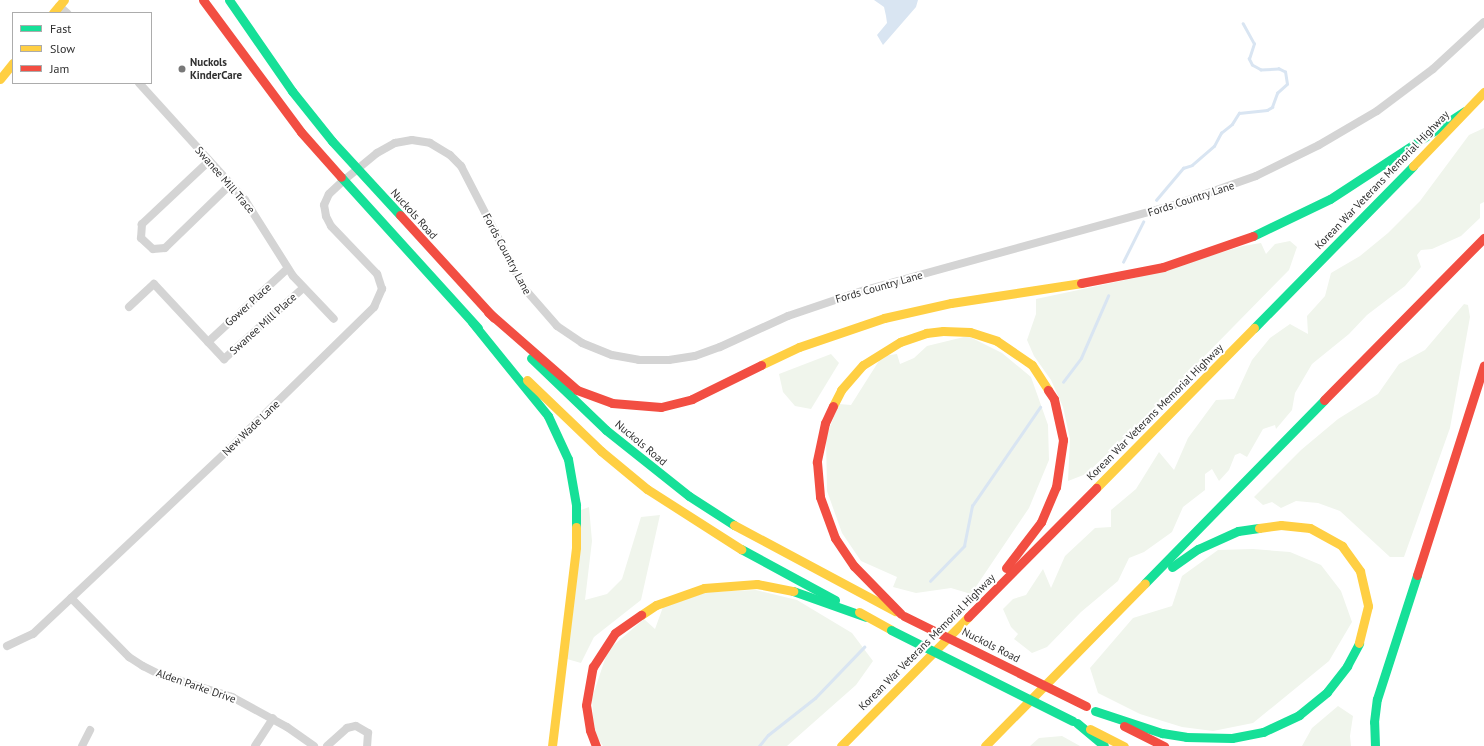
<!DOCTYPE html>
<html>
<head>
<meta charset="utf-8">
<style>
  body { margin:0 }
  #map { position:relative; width:1484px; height:746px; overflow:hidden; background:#fff; font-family:"PT Sans",sans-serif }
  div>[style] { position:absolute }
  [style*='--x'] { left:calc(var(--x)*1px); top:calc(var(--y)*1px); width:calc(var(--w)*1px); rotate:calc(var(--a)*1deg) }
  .green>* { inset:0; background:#f0f5ec }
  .water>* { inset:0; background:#d9e5f2 }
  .stream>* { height:2.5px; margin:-1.25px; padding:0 1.25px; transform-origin:1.25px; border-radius:1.25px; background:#d9e5f2 }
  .street>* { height:8px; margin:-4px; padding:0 4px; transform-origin:4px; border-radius:4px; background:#d4d4d4 }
  .fast>* { height:9px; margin:-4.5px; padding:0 4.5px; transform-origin:4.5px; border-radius:4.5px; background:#16e098 }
  .slow>* { height:9px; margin:-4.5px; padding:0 4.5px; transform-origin:4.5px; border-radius:4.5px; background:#ffcf43 }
  .jam>* { height:9px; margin:-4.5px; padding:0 4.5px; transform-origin:4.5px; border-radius:4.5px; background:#f24e42 }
  .fast-bridge>* { height:9px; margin:-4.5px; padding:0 4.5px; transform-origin:4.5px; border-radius:4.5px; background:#16e098 }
  .jam-bridge>* { height:9px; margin:-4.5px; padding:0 4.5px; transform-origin:4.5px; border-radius:4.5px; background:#f24e42 }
  .dots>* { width:11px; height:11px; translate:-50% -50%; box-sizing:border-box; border:2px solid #fff; border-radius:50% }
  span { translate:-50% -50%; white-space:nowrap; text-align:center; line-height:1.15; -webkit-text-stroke:4px #fff; paint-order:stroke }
  .poi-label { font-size:11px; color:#2f2f2f; font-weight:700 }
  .left { translate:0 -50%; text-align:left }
  .street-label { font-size:11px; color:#2f2f2f }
  .legend { position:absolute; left:12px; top:12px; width:140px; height:72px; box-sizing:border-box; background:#fff; border:1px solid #acacac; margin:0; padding:5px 7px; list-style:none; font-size:12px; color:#2f2f2f }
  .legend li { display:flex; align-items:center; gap:8px; height:20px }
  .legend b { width:20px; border:1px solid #acacac }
</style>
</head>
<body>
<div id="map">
  <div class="green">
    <i style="clip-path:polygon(1484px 128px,1484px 202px,1480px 204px,1480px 218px,1461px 236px,1432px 249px,1421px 250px,1417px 255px,1421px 267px,1405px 286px,1367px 315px,1349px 334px,1312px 364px,1295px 393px,1292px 410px,1276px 429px,1275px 425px,1263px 429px,1247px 457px,1240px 453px,1235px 455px,1229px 470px,1219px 481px,1212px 469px,1205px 474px,1205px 490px,1183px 507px,1172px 532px,1144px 552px,1129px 558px,1118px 581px,1081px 612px,1047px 647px,1032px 653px,1014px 639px,1018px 634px,1011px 627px,1003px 609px,1013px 599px,1026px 595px,1043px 569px,1051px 588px,1065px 556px,1095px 528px,1111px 527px,1111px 510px,1136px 489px,1159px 452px,1174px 470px,1188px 438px,1216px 400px,1234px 399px,1252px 360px,1270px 338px,1290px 324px,1308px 334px,1307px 316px,1325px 296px,1331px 273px,1360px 256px,1388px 233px,1420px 201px,1469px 135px)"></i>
    <i style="clip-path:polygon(1290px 241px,1297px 247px,1289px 270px,1131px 431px,1086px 474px,1068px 481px,1070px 439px,1063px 407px,1051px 380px,1034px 356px,1027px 340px,1036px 314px,1036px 299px,1135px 278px,1243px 246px,1261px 243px,1266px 254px,1275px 244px)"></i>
    <i style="clip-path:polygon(1464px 304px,1468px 305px,1470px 317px,1450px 428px,1404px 557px,1390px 557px,1340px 511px,1318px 503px,1296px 501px,1281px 508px,1272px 502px,1263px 505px,1254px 497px,1301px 450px,1338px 419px,1378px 394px,1399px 364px,1425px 350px)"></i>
    <i style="clip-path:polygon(968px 336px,1002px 353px,1031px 377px,1048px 425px,1049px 460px,1029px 508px,971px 594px,951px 588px,916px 593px,893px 587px,897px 577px,861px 561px,842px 533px,827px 491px,826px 437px,839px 404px,851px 405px,882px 356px,897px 354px,900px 364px,914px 358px,927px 346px)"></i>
    <i style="clip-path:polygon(831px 354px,839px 363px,811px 409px,795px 406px,783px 392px,779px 374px)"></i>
    <i style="clip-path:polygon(589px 507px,592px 541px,585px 600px,607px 594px,622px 579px,641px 517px,660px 515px,641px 600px,594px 637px,581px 663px,567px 659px,581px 510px)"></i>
    <i style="clip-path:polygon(1253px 549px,1290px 552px,1321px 565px,1341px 591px,1352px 622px,1329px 661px,1253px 723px,1213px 731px,1182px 727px,1140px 714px,1098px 693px,1090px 668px,1133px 618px,1172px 606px,1182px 576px,1218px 550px)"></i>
    <i style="clip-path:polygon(756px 590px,797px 600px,852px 633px,873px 661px,856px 685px,787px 746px,603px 746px,594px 733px,592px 698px,608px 650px,644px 619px,655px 629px,663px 607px,707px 592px)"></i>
    <i style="clip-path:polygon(1338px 706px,1353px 716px,1350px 736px,1351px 746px,1302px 746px,1312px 728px)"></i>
    <i style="clip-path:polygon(1062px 736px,1080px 746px,1030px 746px,1039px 738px)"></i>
  </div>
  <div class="water">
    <i style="clip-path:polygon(874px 0,918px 0,916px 7px,883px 45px,877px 35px,887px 23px,886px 16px,884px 7px)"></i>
  </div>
  <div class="stream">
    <i style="--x:1156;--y:200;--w:42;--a:-49.8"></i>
    <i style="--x:1183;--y:168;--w:9;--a:-18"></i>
    <i style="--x:1192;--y:165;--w:29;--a:-41"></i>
    <i style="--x:1214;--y:146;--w:15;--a:-62"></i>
    <i style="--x:1221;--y:133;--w:14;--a:-39"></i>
    <i style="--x:1232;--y:124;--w:13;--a:-58"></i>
    <i style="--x:1239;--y:113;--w:28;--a:-6"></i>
    <i style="--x:1267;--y:110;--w:6;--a:-31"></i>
    <i style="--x:1272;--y:107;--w:15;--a:-70"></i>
    <i style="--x:1277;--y:93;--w:13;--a:-42"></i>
    <i style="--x:1287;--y:84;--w:12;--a:-99"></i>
    <i style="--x:1285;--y:72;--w:7;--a:-153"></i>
    <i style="--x:1279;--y:69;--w:18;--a:177"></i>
    <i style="--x:1261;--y:70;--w:10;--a:-151"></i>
    <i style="--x:1252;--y:65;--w:7;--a:-117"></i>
    <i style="--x:1249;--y:59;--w:16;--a:-72"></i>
    <i style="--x:1254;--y:44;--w:23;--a:-119"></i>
    <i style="--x:1123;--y:262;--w:45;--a:-63.4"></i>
    <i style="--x:1063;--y:382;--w:30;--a:-53"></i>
    <i style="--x:1081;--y:358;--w:68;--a:-66.5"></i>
    <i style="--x:930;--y:581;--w:49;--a:-45.8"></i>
    <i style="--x:964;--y:546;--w:41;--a:-78.7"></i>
    <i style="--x:972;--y:506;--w:120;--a:-55.5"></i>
    <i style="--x:759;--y:746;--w:14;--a:-51"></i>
    <i style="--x:768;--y:735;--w:60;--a:-38.2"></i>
    <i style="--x:815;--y:698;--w:71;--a:-46.1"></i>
  </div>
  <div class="street">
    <i style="--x:59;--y:6;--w:11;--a:41"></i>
    <i style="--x:139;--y:83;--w:158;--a:47.8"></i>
    <i style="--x:245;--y:200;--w:90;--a:57.7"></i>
    <i style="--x:293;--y:276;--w:59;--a:46.4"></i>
    <i style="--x:208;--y:162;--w:91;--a:136.8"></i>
    <i style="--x:142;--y:224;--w:14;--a:94"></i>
    <i style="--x:141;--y:238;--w:16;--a:43"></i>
    <i style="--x:153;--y:249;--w:12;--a:-5"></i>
    <i style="--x:165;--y:248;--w:91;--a:-44.1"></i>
    <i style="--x:129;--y:307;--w:34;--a:-43"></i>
    <i style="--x:154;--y:284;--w:103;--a:47"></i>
    <i style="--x:224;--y:359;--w:106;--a:-41.9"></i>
    <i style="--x:208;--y:342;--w:108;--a:-42.7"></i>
    <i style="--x:71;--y:598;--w:83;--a:45.5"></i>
    <i style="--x:129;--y:657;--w:17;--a:33"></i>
    <i style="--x:143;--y:666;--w:18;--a:27"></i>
    <i style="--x:159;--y:674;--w:77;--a:17.5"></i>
    <i style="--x:232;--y:697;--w:63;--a:28.6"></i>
    <i style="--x:287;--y:727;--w:33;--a:35"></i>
    <i style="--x:7;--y:646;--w:29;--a:-25"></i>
    <i style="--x:33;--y:634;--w:264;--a:-43.3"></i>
    <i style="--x:225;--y:453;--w:209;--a:-44.4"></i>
    <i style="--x:374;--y:307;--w:20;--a:-66"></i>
    <i style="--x:382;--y:289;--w:16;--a:-108"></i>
    <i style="--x:377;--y:274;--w:66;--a:-133.8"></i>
    <i style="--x:331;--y:226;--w:11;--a:-117"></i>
    <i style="--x:326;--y:216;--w:11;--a:-100"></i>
    <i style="--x:324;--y:205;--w:12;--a:-66"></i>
    <i style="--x:329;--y:194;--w:19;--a:-43"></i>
    <i style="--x:343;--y:181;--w:44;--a:-39.5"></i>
    <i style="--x:377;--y:153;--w:21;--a:-29"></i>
    <i style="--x:395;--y:143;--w:17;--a:-10"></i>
    <i style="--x:412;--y:140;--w:18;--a:9"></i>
    <i style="--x:430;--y:143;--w:23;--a:31"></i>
    <i style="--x:450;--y:155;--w:16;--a:45"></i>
    <i style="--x:461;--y:166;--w:137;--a:62.7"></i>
    <i style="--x:524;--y:288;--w:50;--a:49"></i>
    <i style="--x:557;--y:326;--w:30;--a:34"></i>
    <i style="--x:582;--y:343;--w:32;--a:22"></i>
    <i style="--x:612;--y:355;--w:27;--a:10"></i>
    <i style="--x:639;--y:360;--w:30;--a:0"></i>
    <i style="--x:669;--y:360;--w:26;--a:-9"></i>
    <i style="--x:695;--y:356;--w:27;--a:-20"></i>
    <i style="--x:720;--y:347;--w:75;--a:-24.5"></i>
    <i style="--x:788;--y:316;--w:81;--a:-18.7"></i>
    <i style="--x:865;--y:290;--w:320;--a:-15.4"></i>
    <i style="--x:1174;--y:205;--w:87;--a:-19.5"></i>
    <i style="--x:1256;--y:176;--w:70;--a:-26.2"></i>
    <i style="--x:1319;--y:145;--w:67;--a:-30.4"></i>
    <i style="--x:1377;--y:111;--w:70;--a:-36.9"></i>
    <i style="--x:1433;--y:69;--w:69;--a:-42.7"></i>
    <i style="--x:82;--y:746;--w:18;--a:-63"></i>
    <i style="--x:255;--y:746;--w:33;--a:-57"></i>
    <i style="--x:327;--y:746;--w:27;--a:-42"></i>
    <i style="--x:347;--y:728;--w:9;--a:-13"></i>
    <i style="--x:356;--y:726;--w:14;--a:30"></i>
    <i style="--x:368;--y:733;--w:13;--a:94"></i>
  </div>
  <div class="fast">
    <i style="--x:229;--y:0;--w:111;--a:55.3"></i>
    <i style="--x:292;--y:91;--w:64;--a:51.3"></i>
    <i style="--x:332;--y:141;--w:100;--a:47.4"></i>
    <i style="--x:341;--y:177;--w:204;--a:47.8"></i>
    <i style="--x:1253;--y:236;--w:85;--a:-25.7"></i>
    <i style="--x:1330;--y:199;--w:161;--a:-33.1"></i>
    <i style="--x:472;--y:322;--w:121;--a:51"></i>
    <i style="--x:548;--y:416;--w:47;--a:65.1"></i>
    <i style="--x:568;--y:459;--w:47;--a:80.1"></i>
    <i style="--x:576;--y:505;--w:22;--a:90"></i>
    <i style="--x:1254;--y:328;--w:227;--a:-45.5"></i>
    <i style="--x:531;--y:358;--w:104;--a:43.8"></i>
    <i style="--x:606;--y:430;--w:106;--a:38.5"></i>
    <i style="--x:689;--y:496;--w:54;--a:32.8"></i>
    <i style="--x:741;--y:549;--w:107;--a:28.5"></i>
    <i style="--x:1172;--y:567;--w:32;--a:-35"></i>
    <i style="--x:1198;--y:549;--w:44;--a:-24.2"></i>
    <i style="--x:1238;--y:531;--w:21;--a:-8"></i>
    <i style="--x:1145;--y:583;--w:256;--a:-45.6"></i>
    <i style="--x:793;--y:591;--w:77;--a:19.6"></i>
    <i style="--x:1095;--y:711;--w:71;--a:18.2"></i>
    <i style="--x:1162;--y:733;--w:24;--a:9"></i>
    <i style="--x:1186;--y:737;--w:46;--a:1.2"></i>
    <i style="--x:1232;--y:738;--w:32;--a:-11"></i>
    <i style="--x:1263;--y:732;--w:40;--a:-25"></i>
    <i style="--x:1299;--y:715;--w:36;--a:-39"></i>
    <i style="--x:1327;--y:692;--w:33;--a:-52"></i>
    <i style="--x:1347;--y:666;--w:26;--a:-62"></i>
    <i style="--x:1077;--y:723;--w:35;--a:40"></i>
    <i style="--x:1375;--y:746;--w:24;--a:-92"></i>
    <i style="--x:1374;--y:722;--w:23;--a:-83"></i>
    <i style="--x:1377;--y:699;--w:130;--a:-72.1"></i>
  </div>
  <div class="slow">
    <i style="--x:53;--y:13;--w:17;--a:-50"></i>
    <i style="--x:0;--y:79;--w:21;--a:-51"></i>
    <i style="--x:1413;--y:166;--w:103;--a:-46.2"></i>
    <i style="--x:761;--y:365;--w:42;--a:-25.3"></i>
    <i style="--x:799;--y:347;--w:90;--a:-18.8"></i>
    <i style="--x:884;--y:318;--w:69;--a:-12.6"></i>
    <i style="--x:951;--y:303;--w:132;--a:-8.7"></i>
    <i style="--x:527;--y:380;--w:103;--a:43.8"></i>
    <i style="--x:601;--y:451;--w:60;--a:39.6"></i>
    <i style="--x:647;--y:489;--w:112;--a:32.6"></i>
    <i style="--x:833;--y:406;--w:18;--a:-63"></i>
    <i style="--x:841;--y:390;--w:33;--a:-49"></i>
    <i style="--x:863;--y:365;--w:44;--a:-31.9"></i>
    <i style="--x:900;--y:342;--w:28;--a:-19"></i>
    <i style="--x:926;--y:333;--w:17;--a:-7"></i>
    <i style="--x:943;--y:331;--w:27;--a:2"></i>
    <i style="--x:970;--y:332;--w:28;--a:18"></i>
    <i style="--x:997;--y:341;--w:42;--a:34.4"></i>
    <i style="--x:1032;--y:365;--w:30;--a:57"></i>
    <i style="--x:1096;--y:488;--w:225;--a:-45.4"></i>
    <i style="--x:734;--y:525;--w:183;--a:28.1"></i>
    <i style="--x:1259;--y:528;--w:22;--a:-8"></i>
    <i style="--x:1281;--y:525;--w:29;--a:6"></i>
    <i style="--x:1310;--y:528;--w:37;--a:29"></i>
    <i style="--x:1342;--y:546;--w:31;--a:54"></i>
    <i style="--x:1360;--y:571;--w:36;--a:77"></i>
    <i style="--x:1368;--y:606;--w:38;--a:104"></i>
    <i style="--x:859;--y:612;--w:37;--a:29"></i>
    <i style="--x:641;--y:615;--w:18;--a:-34"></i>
    <i style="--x:656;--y:605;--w:51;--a:-19.5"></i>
    <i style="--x:704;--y:588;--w:53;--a:-4.3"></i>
    <i style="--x:757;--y:584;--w:37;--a:11"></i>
    <i style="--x:1090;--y:729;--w:38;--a:27"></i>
    <i style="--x:552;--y:746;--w:200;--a:-83.1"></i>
    <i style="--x:576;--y:547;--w:20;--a:-90"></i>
    <i style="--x:841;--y:746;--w:181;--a:-45.4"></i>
    <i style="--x:985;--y:746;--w:228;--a:-45.5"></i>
  </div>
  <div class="jam">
    <i style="--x:203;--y:0;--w:164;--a:53.4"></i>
    <i style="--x:301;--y:132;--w:60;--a:48.4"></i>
    <i style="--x:400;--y:215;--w:139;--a:47.6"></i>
    <i style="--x:1081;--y:283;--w:84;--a:-11"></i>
    <i style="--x:1163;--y:267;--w:95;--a:-19"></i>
    <i style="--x:488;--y:312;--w:118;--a:41.2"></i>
    <i style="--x:577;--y:390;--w:37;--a:20"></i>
    <i style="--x:612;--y:403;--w:49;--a:4.7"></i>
    <i style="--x:661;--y:407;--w:32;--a:-14"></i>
    <i style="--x:692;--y:399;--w:77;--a:-26.2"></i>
    <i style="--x:1324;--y:400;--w:228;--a:-45.4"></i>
    <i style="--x:833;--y:406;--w:19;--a:115"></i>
    <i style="--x:825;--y:423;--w:40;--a:102"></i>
    <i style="--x:817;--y:462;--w:35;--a:85"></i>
    <i style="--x:820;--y:497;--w:44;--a:69.9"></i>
    <i style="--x:835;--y:538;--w:34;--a:56"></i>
    <i style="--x:854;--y:566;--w:67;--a:45.6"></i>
    <i style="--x:1006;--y:568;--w:58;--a:-52.7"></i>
    <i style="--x:1041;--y:522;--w:38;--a:-67"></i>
    <i style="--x:1056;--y:487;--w:48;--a:-81.5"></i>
    <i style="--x:1063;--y:440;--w:42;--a:-102.4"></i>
    <i style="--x:1054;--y:399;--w:11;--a:-124"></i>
    <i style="--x:1417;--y:575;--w:220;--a:-72.3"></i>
    <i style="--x:968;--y:617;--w:182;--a:-45.2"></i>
    <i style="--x:1124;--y:726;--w:45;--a:26.6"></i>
    <i style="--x:596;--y:746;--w:17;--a:-111"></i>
    <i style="--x:590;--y:730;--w:25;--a:-99"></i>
    <i style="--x:586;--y:705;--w:39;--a:-80"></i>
    <i style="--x:593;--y:667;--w:40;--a:-57.1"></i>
    <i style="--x:615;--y:633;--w:32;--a:-35"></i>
  </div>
  <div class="fast-bridge">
    <i style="--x:891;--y:630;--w:203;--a:26.6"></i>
  </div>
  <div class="jam-bridge">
    <i style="--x:904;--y:616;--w:203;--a:26.3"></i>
  </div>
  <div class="dots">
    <i style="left:182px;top:69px;background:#787878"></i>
  </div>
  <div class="poi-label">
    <span class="left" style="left:190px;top:69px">Nuckols<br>KinderCare</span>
  </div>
  <div class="street-label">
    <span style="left:225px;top:180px;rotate:49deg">Swanee Mill Trace</span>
    <span style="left:1382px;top:180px;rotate:-46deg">Korean War Veterans Memorial Highway</span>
    <span style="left:1191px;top:199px;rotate:-18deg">Fords Country Lane</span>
    <span style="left:414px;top:214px;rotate:48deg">Nuckols Road</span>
    <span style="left:507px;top:254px;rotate:62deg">Fords Country Lane</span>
    <span style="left:879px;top:287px;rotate:-16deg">Fords Country Lane</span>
    <span style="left:248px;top:305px;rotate:-42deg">Gower Place</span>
    <span style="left:263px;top:324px;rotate:-42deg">Swanee Mill Place</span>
    <span style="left:1155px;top:412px;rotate:-45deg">Korean War Veterans Memorial Highway</span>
    <span style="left:251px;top:428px;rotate:-44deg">New Wade Lane</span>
    <span style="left:641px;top:443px;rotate:40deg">Nuckols Road</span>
    <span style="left:927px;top:642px;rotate:-45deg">Korean War Veterans Memorial Highway</span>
    <span style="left:991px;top:645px;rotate:27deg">Nuckols Road</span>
    <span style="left:196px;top:686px;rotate:19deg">Alden Parke Drive</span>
  </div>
  <ul class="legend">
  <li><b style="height:5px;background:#16e098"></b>Fast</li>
  <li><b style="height:5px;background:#ffcf43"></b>Slow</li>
  <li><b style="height:5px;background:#f24e42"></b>Jam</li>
  </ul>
</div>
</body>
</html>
